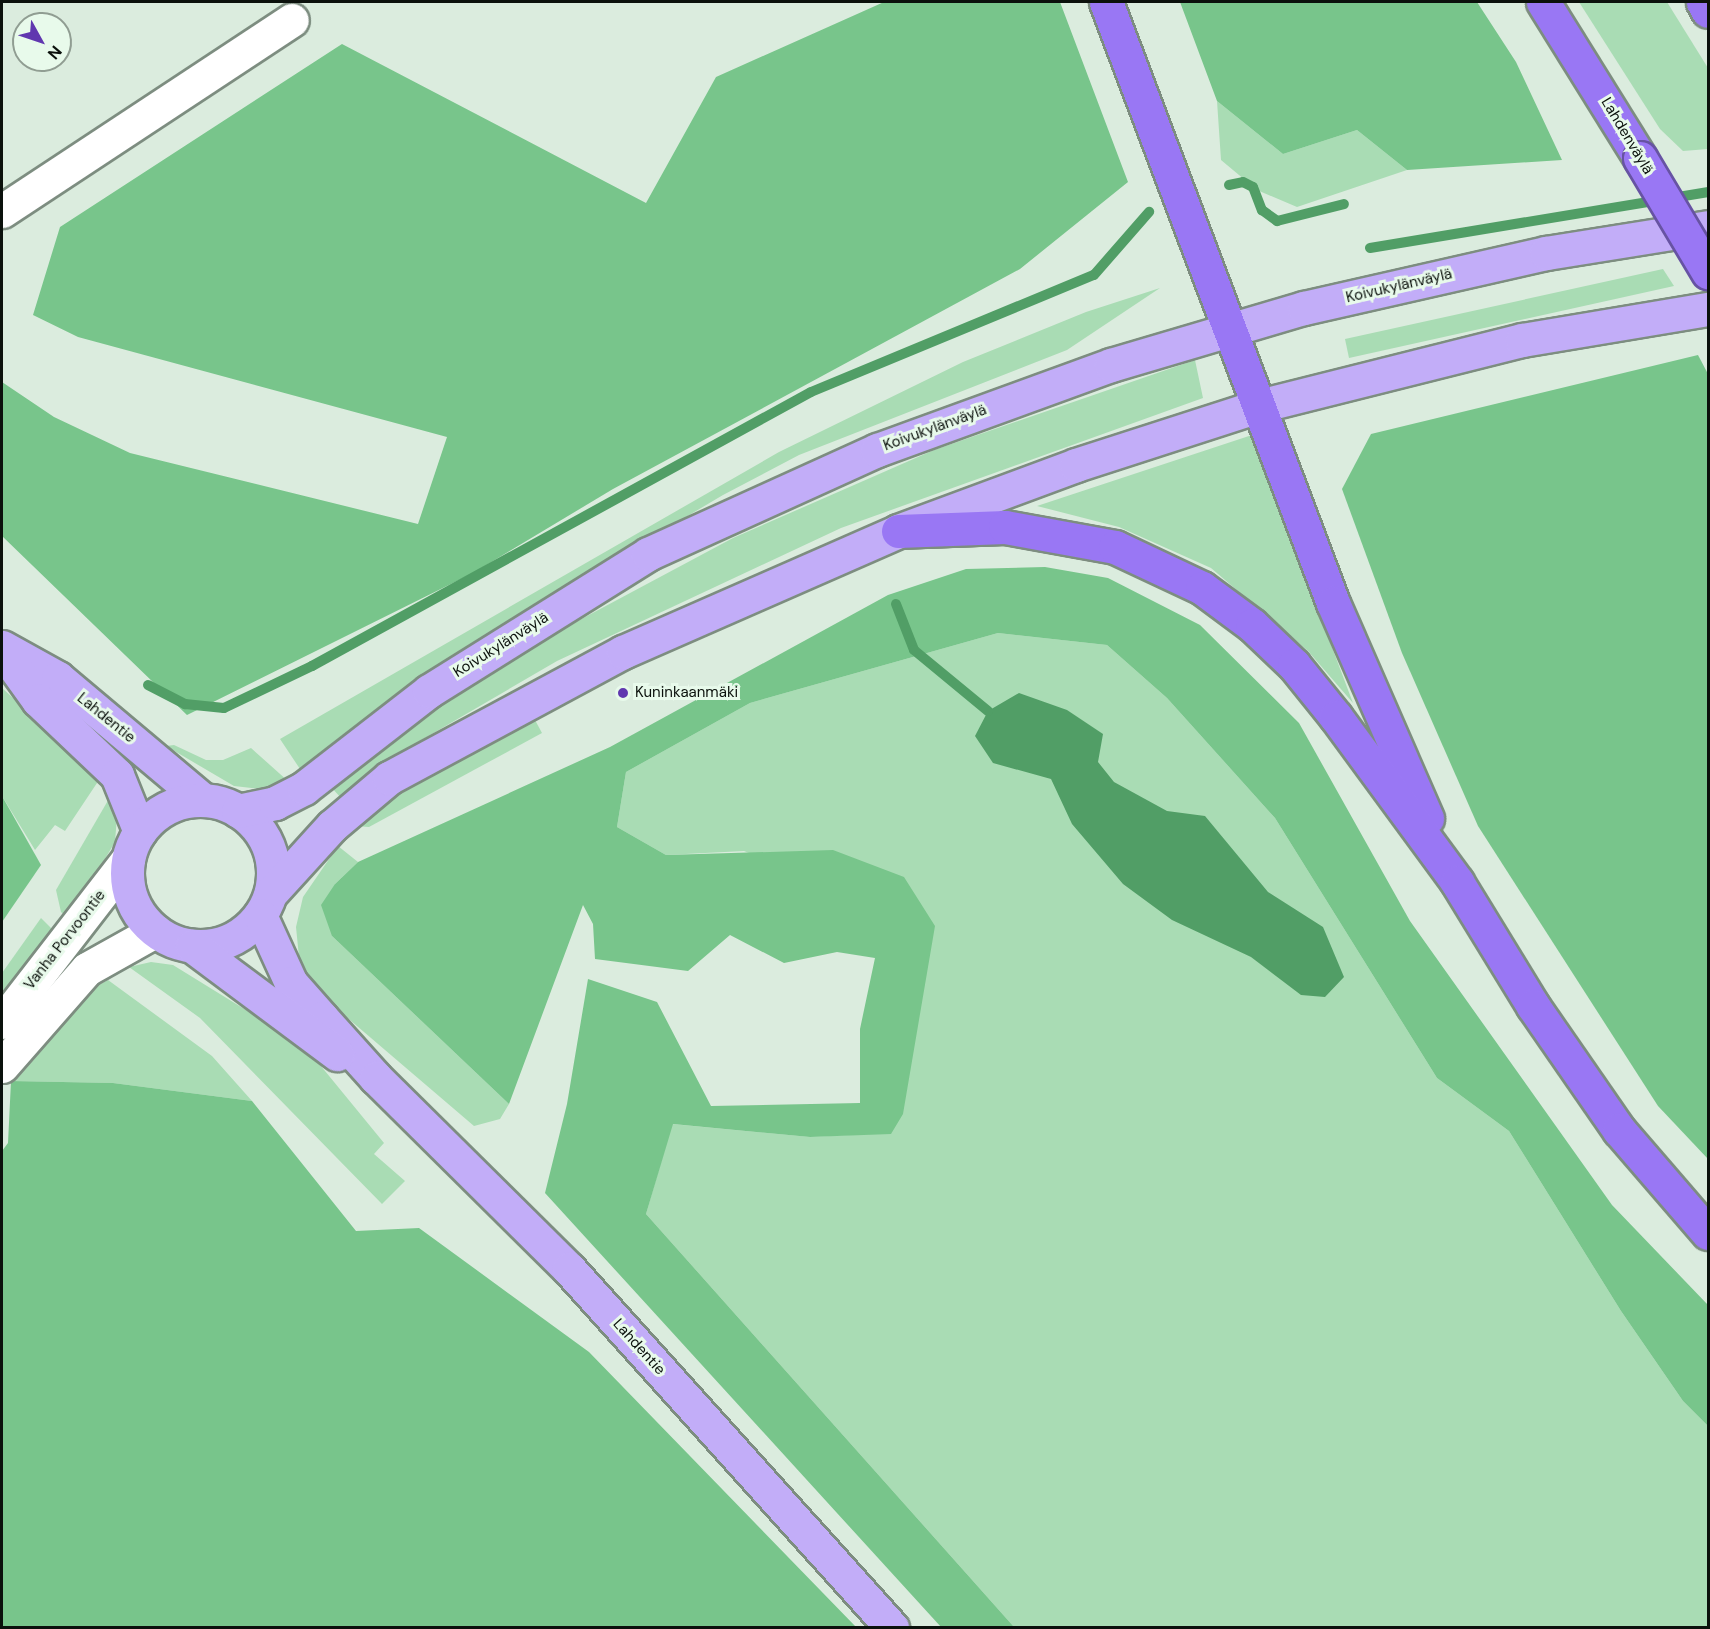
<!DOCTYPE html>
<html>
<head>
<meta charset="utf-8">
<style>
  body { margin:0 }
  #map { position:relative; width:1710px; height:1629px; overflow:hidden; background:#dbecde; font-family:"DM Sans",sans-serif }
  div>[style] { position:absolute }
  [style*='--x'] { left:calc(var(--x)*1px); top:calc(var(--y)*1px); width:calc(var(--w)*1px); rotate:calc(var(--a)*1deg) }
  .green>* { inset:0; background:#a9dcb4 }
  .forest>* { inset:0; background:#78c58b }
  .water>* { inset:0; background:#519e66 }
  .stream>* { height:10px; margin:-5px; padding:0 5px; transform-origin:5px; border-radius:5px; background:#519e66 }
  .roads { filter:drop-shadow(2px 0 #7d8d80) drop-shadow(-2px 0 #7d8d80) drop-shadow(0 2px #7d8d80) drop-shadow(0 -2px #7d8d80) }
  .minor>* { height:33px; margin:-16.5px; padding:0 16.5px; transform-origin:16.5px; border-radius:16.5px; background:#fff }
  .major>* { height:33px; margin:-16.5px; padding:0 16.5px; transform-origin:16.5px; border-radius:16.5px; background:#c2adf8 }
  .major>.ring { margin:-16.5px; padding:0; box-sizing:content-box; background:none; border:33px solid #c2adf8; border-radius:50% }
  .highway>* { height:33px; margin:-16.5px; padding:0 16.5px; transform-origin:16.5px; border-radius:16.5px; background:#9977f4 }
  .bridges { filter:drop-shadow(2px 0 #6753a3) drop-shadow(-2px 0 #6753a3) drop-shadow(0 2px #6753a3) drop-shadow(0 -2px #6753a3) }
  .highway-bridge>* { height:33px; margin:-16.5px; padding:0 16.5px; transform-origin:16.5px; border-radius:16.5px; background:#9977f4 }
  .dots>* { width:16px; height:16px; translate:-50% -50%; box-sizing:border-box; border:3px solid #e8faeb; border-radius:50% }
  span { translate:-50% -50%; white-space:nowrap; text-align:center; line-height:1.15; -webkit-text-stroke:6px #e8faeb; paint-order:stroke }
  .street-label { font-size:15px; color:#0b110c }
  .poi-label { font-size:15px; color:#0b110c }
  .left { translate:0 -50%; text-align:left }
  .frame { position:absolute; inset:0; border:3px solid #0b110c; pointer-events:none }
  .north { position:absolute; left:12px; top:12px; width:60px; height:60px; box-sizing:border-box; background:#e8faeb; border:2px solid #909d92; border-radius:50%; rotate:130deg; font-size:16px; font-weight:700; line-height:24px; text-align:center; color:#0b110c }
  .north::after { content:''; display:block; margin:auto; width:21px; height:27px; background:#6037af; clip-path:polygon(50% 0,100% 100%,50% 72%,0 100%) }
</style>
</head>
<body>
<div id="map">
  <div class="green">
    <i style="clip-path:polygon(1579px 2px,1667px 2px,1708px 68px,1708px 149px,1683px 151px,1660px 129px)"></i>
    <i style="clip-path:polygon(1217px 101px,1283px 154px,1357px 130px,1407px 170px,1297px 207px,1257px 190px,1221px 160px)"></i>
    <i style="clip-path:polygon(1663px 269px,1674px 286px,1349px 358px,1345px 339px)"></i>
    <i style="clip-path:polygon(1160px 288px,1067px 350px,799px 455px,723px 495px,534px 607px,304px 775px,280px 739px,779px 452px,963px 362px,1086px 312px)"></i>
    <i style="clip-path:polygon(1195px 360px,1203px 398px,841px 528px,557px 661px,418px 742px,342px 799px,331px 787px,406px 726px,544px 639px,733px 538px,934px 450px)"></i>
    <i style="clip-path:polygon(1252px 435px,1353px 703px,1308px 651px,1211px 568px,1119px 527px,1037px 506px)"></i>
    <i style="clip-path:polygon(998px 633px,1107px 645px,1167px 698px,1275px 818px,1437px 1078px,1509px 1131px,1621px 1311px,1683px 1401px,1708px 1426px,1708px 1627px,1014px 1627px,646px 1214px,672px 1124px,810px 1137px,891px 1133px,934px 926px,744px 851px,666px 855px,617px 827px,626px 772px,750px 703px)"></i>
    <i style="clip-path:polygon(2px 688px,101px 777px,65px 831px,55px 825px,35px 850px,2px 796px)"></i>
    <i style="clip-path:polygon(535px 720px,542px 733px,369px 827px,355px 826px,403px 786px)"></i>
    <i style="clip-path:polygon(174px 745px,206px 760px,223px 760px,251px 748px,289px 782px,261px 789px,234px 786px,166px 746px)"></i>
    <i style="clip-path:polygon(110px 797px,117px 816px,115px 842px,69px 919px,61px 912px,56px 890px)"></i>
    <i style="clip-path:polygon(338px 846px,358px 862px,335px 884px,332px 936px,509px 1104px,500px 1119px,474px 1126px,316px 991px,299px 957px,296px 927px,303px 897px)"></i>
    <i style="clip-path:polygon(41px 918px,58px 935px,2px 1002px,2px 973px)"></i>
    <i style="clip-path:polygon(151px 962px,173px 965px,291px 1038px,316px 1060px,384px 1143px,374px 1154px,405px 1181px,382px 1204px,200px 1018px,129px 967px)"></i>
    <i style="clip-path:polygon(108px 980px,212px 1056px,252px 1101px,113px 1083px,11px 1081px,82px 994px)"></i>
  </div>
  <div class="forest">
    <i style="clip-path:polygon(884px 2px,1060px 2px,1128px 182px,1020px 269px,613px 489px,473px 573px,187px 715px,2px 536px,2px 382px,54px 417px,130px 453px,418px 524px,447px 437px,78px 337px,33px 315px,60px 227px,342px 44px,646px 203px,716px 77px)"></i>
    <i style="clip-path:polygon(1180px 2px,1477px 2px,1516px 62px,1562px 160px,1407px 170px,1357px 130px,1283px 154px,1217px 101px)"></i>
    <i style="clip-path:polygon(1698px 355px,1708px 374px,1708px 1159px,1658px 1106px,1478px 826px,1402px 653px,1342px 489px,1371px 434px)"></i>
    <i style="clip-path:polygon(1045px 567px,1108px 578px,1200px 625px,1299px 723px,1410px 921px,1612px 1205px,1708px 1305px,1708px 1426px,1683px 1401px,1621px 1311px,1509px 1131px,1437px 1078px,1275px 818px,1167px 698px,1107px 645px,998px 633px,750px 703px,626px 772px,617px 827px,666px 855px,833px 850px,904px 877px,935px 926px,903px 1114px,891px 1134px,810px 1137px,673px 1124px,646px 1214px,1014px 1627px,941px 1627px,545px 1193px,567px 1104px,588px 979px,657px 1002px,711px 1106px,860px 1103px,860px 1029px,875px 958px,837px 952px,784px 963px,730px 935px,688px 971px,595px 959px,593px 924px,583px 905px,509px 1104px,332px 936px,321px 905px,335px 884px,358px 862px,610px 747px,888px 595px,966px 569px)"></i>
    <i style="clip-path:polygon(2px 796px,41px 865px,2px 922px)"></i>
    <i style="clip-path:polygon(11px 1081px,113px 1083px,252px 1101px,356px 1231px,419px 1228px,589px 1352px,856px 1627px,2px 1627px,2px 1151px,8px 1143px)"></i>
  </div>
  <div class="water">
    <i style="clip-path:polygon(1019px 693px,1067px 710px,1103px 734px,1098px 762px,1114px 782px,1167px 811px,1205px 816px,1268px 892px,1323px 927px,1344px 977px,1325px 997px,1301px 995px,1251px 957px,1172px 920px,1123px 884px,1072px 824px,1051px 779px,993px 763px,975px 736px,988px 711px)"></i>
  </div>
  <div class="stream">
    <i style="--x:1229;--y:185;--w:14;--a:-12"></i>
    <i style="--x:1243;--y:182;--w:11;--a:27"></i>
    <i style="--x:1253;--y:187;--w:25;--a:69"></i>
    <i style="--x:1262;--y:210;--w:19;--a:36"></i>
    <i style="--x:1277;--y:221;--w:69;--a:-14.2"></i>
    <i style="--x:1370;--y:248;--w:343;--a:-9.4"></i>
    <i style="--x:896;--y:604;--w:49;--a:68.6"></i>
    <i style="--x:914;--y:650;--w:96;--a:39.5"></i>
    <i style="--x:148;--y:685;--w:42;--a:27.2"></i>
    <i style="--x:185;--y:704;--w:39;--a:6"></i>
    <i style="--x:224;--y:708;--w:98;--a:-25.5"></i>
    <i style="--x:312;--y:666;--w:569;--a:-28.77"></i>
    <i style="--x:811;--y:392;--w:306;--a:-22.5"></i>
    <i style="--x:1094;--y:275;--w:84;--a:-48.9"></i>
  </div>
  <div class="roads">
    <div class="minor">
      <i style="--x:2;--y:211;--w:347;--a:-33.4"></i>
      <i style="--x:2;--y:1022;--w:206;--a:-52.3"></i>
      <i style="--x:2;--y:1066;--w:129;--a:-48.8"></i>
      <i style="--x:87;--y:969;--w:78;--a:-29.2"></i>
    </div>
    <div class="major">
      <i style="--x:2;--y:647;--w:64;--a:29"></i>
      <i style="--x:58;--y:678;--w:189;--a:40.1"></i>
      <i style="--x:5;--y:654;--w:57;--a:54.3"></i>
      <i style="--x:38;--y:700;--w:109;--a:43.5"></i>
      <i style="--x:117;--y:775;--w:61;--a:68"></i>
      <i class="ring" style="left:127px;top:800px;width:113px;height:113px"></i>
      <i style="--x:238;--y:811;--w:38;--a:-12"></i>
      <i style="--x:275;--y:803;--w:33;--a:-27"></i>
      <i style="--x:304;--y:788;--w:158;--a:-37.8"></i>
      <i style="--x:429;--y:691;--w:258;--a:-32"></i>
      <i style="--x:648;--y:554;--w:252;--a:-24.4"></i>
      <i style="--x:877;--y:450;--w:249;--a:-20"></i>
      <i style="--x:1111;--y:365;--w:201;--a:-16.5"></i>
      <i style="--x:1304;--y:308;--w:248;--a:-12.8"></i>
      <i style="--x:1546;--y:253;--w:164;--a:-9.1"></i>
      <i style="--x:271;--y:893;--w:91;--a:-47.7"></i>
      <i style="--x:332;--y:826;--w:75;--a:-40.1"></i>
      <i style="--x:389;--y:778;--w:266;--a:-28.3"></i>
      <i style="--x:623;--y:652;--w:300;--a:-23.7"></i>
      <i style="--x:898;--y:531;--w:190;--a:-20.3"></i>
      <i style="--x:1076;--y:465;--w:192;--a:-17.9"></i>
      <i style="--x:1259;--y:406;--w:271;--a:-14.1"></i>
      <i style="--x:1522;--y:340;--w:189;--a:-9.5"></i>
      <i style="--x:260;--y:915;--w:75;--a:65.5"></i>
      <i style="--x:291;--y:983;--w:47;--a:48.5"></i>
      <i style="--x:322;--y:1018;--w:81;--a:48"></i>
      <i style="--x:376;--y:1078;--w:272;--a:44.7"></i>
      <i style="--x:569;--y:1269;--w:483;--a:48"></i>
      <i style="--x:192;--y:946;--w:181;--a:36.7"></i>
    </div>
    <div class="highway">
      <i style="--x:1106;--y:2;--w:642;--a:69.31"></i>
      <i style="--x:1333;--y:603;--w:235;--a:66.4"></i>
      <i style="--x:1543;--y:2;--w:184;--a:58.1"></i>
      <i style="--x:1703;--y:2;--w:10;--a:61"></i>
      <i style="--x:898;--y:531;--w:107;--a:-2.1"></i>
      <i style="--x:1005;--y:527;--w:112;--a:10.3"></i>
      <i style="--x:1115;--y:547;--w:96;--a:25.2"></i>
      <i style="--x:1202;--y:588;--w:62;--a:36.5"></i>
      <i style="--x:1252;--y:625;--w:58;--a:43.6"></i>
      <i style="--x:1294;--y:665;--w:67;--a:51.1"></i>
      <i style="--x:1336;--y:717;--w:205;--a:53.7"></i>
      <i style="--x:1457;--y:882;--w:145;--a:58.5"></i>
      <i style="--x:1533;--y:1006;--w:151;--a:55.3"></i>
      <i style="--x:1619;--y:1130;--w:136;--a:49.2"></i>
    </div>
  </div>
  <div class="bridges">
    <div class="highway-bridge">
      <i style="--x:1640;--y:158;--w:133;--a:59.2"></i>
    </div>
  </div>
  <div class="dots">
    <i style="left:623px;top:693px;background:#6037af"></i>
  </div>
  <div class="street-label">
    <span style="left:1627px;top:136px;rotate:59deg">Lahdenväylä</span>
    <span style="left:1399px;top:286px;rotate:-13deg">Koivukylänväylä</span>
    <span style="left:935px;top:428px;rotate:-20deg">Koivukylänväylä</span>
    <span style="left:501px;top:645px;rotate:-32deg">Koivukylänväylä</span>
    <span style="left:106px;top:718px;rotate:39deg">Lahdentie</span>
    <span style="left:65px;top:940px;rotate:-52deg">Vanha Porvoontie</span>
    <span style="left:639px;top:1347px;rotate:48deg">Lahdentie</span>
  </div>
  <div class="poi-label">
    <span class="left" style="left:635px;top:693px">Kuninkaanmäki</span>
  </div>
  <div class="frame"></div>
  <div class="north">N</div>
</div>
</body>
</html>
